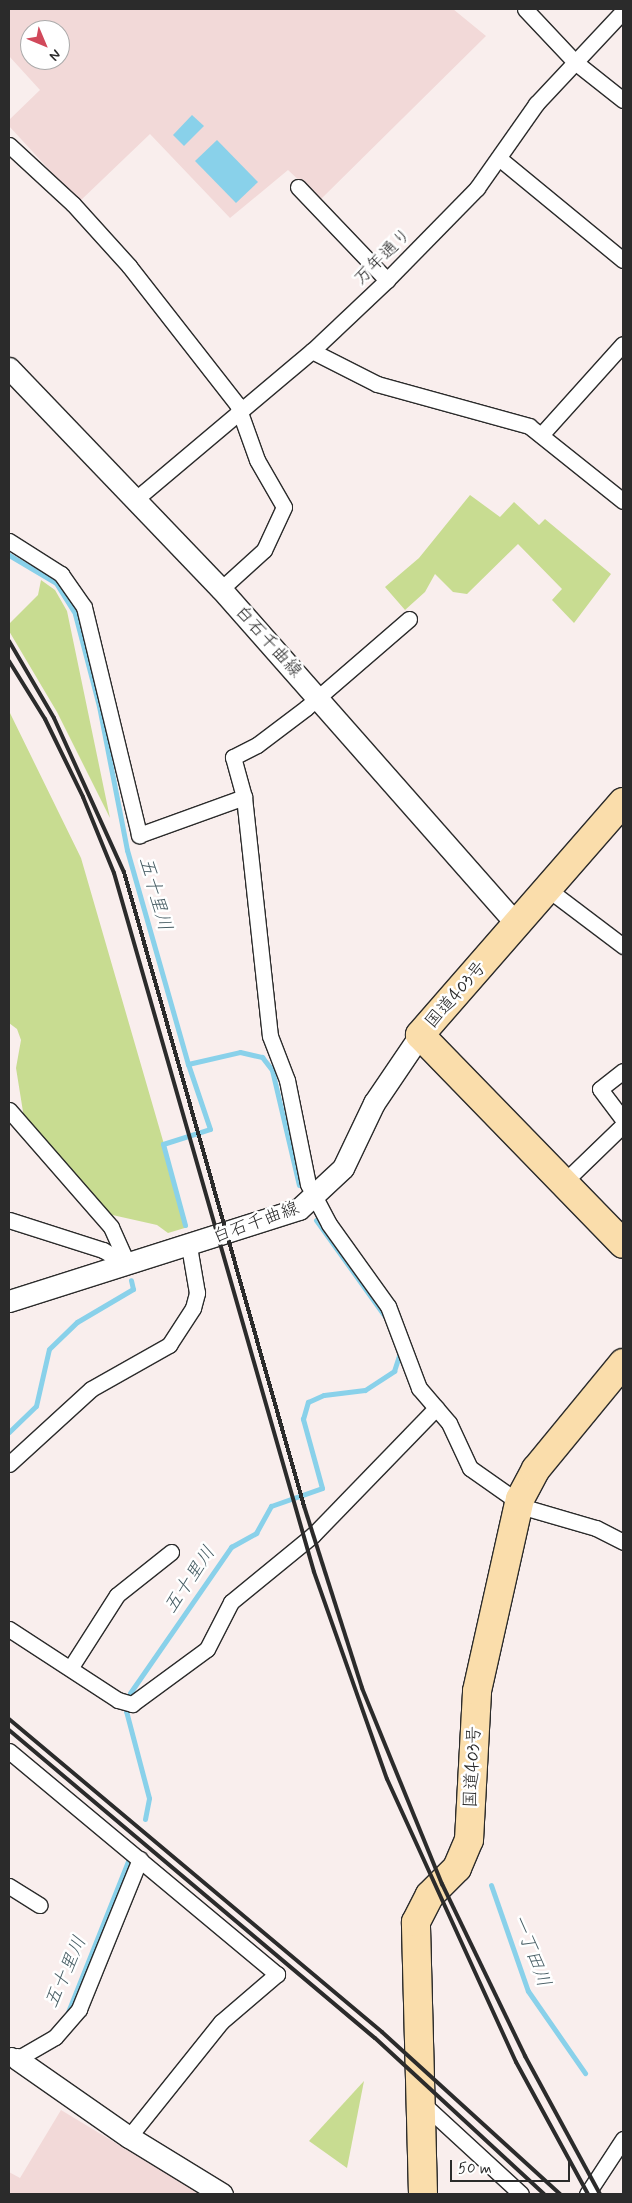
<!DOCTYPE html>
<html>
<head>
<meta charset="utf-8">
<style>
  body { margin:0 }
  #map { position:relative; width:632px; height:2203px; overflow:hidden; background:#f9eeed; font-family:Mynerve,"Klee One",sans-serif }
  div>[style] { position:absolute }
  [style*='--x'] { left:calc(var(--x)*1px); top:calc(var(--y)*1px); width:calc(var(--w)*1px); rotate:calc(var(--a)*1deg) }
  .built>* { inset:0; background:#f2d9d8 }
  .green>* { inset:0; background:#c8dc91 }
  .water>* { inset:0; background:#89d1ea }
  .stream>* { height:5px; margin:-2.5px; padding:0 2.5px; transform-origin:2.5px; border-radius:2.5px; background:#89d1ea }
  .roads { filter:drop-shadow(1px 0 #2b2b2b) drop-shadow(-1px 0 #2b2b2b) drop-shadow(0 1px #2b2b2b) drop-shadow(0 -1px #2b2b2b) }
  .street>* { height:15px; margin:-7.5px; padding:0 7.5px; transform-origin:7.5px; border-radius:7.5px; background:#fff }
  .secondary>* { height:21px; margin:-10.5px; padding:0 10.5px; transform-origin:10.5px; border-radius:10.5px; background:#fff }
  .highway>* { height:28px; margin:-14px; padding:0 14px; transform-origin:14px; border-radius:14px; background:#faddab }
  .rail>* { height:4px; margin:-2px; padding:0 2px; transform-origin:2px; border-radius:2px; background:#2b2b2b }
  span { translate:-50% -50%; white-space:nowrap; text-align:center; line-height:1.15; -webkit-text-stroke:5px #fff; paint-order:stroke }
  .street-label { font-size:18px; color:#2b2b2b }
  .water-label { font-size:19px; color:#475d64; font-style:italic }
  .frame { position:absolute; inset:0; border:10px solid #2b2b2b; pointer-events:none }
  .north { position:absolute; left:20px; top:20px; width:50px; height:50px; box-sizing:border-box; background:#fff; border:1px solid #aaa; border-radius:50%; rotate:135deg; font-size:14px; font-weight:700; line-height:20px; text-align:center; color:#2b2b2b }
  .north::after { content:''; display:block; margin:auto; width:18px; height:22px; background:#d1495b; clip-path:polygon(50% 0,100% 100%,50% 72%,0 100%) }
  .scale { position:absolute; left:450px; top:2160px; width:120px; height:22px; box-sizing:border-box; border:2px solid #2b2b2b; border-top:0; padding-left:6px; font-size:15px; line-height:18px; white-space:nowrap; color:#2b2b2b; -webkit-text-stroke:4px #fff; paint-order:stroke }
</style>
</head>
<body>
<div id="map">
  <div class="built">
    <i style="clip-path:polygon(evenodd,9px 9px,453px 9px,486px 36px,320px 200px,288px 170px,230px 218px,150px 134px,79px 202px,9px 126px,9px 120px,40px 90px,9px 56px,9px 9px,30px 30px,60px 30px,60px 60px,30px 60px,30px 30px)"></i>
    <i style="clip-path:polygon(61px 2110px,200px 2194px,9px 2194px,9px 2172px,20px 2178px)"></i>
  </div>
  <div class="green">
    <i style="clip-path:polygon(470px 495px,500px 517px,514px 502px,539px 525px,545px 519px,611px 574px,574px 623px,552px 600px,562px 589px,518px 544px,467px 594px,453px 592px,435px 574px,425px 592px,405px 610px,385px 587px,419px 558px)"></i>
    <i style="clip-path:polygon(41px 580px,55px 590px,67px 611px,110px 818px,57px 712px,9px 631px,9px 624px,38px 595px)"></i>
    <i style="clip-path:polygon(9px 711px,81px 858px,188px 1227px,168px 1233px,157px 1225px,108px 1214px,24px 1118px,16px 1068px,21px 1040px,17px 1029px,9px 1023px)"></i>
    <i style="clip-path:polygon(364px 2081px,347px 2168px,309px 2141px)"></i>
  </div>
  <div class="water">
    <i style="clip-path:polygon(192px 115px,204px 126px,184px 146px,173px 135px)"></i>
    <i style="clip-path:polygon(217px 140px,258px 182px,236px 203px,195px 161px)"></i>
  </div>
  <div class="stream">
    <i style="--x:9;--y:555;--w:55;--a:30.8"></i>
    <i style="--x:56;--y:583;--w:36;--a:58"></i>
    <i style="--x:75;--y:614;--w:95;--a:75.4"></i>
    <i style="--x:99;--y:706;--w:147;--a:79"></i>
    <i style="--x:127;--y:850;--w:223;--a:74.1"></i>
    <i style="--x:188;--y:1064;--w:53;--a:-13"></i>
    <i style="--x:240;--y:1052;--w:23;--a:13"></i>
    <i style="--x:262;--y:1057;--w:16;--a:52"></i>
    <i style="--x:272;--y:1070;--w:118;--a:76.8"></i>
    <i style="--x:316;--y:1220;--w:122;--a:54.4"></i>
    <i style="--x:185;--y:1225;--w:84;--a:-105.2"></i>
    <i style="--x:163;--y:1144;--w:49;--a:-17.7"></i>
    <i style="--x:210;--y:1129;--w:69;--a:-108.7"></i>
    <i style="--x:9;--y:1432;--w:37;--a:-44"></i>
    <i style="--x:36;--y:1406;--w:58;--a:-77.2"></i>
    <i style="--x:49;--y:1349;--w:39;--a:-44"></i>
    <i style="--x:77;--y:1322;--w:65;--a:-30.5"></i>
    <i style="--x:133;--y:1289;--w:9;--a:-103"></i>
    <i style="--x:145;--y:1819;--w:21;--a:-79"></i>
    <i style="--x:149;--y:1798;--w:90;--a:-104.8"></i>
    <i style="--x:126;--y:1711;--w:18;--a:-77"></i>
    <i style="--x:130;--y:1693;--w:178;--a:-55.3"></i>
    <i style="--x:231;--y:1547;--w:29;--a:-29"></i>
    <i style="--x:256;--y:1533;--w:31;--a:-61"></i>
    <i style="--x:271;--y:1506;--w:54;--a:-19.4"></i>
    <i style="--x:322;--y:1488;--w:72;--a:-105.4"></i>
    <i style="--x:303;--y:1419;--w:18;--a:-74"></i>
    <i style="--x:308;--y:1402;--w:17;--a:-24"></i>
    <i style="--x:324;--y:1395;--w:41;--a:-7"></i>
    <i style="--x:365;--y:1390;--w:35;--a:-33"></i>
    <i style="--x:394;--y:1371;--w:20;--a:-72"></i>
    <i style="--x:491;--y:1885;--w:112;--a:70.8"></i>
    <i style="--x:528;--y:1991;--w:100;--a:55.2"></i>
    <i style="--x:68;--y:2012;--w:165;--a:-68.3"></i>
  </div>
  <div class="roads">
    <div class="street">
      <i style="--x:525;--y:9;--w:73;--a:46.7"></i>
      <i style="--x:575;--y:62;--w:61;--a:38.4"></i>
      <i style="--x:9;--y:145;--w:87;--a:42.7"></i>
      <i style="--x:73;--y:204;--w:84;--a:47.9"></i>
      <i style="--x:129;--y:266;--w:175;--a:52"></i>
      <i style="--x:237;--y:404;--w:59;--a:70.3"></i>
      <i style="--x:257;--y:460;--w:54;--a:60.1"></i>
      <i style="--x:284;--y:507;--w:47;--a:114.9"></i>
      <i style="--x:264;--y:550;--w:58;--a:137.8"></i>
      <i style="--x:500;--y:159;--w:159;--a:39.4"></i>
      <i style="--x:298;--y:187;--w:129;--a:46.3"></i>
      <i style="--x:312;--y:351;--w:73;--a:26.9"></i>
      <i style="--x:377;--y:384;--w:158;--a:15.4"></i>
      <i style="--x:529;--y:426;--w:120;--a:38.6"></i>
      <i style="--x:541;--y:435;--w:122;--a:-48"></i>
      <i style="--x:136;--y:499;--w:230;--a:-40.1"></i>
      <i style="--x:312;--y:351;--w:103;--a:-43.4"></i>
      <i style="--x:387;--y:280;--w:129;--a:-45.6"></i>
      <i style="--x:477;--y:188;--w:103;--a:-54.9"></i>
      <i style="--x:536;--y:104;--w:127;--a:-46.9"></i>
      <i style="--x:9;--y:541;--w:62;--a:32.4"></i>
      <i style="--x:61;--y:574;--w:40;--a:55.1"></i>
      <i style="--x:84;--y:607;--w:235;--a:76.4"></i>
      <i style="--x:139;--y:835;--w:112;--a:-19.9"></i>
      <i style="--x:409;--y:619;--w:136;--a:139.2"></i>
      <i style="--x:306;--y:708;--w:61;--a:142.9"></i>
      <i style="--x:257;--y:745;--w:27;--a:153"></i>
      <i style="--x:233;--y:757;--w:41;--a:74.6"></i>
      <i style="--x:244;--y:797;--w:240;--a:83.8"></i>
      <i style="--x:270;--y:1036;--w:47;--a:68.9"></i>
      <i style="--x:287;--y:1080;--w:106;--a:78.6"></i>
      <i style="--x:308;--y:1184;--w:45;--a:62.3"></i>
      <i style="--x:329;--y:1224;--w:101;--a:54.3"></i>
      <i style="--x:388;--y:1306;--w:88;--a:69.3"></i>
      <i style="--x:419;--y:1388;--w:46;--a:49.4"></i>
      <i style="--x:449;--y:1423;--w:50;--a:65"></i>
      <i style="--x:470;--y:1468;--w:70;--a:35.1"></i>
      <i style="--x:527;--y:1508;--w:72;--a:16.2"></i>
      <i style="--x:596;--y:1528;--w:30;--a:27"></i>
      <i style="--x:549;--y:890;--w:93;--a:37.1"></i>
      <i style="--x:623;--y:1071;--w:29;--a:142"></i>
      <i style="--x:600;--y:1089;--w:39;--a:53"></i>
      <i style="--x:9;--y:1110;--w:155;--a:48.9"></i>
      <i style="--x:111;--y:1227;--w:42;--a:65.9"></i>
      <i style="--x:562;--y:1184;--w:85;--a:-44"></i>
      <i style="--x:9;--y:1220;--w:99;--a:17.7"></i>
      <i style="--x:103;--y:1250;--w:29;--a:31"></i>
      <i style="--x:9;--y:1464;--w:111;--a:-42.4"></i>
      <i style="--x:91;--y:1389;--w:90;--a:-29.4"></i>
      <i style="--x:169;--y:1345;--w:44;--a:-57"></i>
      <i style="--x:193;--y:1308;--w:16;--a:-75"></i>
      <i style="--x:197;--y:1293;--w:48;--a:-99.7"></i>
      <i style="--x:9;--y:1629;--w:130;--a:33.1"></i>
      <i style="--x:118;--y:1700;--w:15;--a:16"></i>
      <i style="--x:132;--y:1704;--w:93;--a:-36.3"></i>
      <i style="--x:207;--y:1649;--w:53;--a:-62.9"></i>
      <i style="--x:231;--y:1602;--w:106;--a:-39.3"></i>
      <i style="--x:313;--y:1535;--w:177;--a:-45.9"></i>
      <i style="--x:71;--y:1667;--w:85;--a:-57.4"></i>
      <i style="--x:117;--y:1595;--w:69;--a:-38.5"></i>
      <i style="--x:9;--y:1751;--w:349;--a:39.8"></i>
      <i style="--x:277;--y:1974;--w:74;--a:139.4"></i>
      <i style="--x:221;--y:2022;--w:147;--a:128.7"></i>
      <i style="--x:9;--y:1886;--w:36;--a:32"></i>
      <i style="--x:11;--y:2055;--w:7;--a:34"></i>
      <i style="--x:17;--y:2059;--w:44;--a:-30.1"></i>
      <i style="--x:55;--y:2037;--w:37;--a:-49"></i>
      <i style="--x:79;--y:2009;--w:162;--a:-67.9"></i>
      <i style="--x:420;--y:2101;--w:137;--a:42.6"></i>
      <i style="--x:587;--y:2194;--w:66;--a:-56.8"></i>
    </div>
    <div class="secondary">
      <i style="--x:9;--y:368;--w:306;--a:46.2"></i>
      <i style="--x:221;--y:589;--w:448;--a:48.6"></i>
      <i style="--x:9;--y:1301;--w:304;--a:-17.6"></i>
      <i style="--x:299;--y:1209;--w:60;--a:-43"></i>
      <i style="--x:343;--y:1168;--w:72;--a:-64.5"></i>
      <i style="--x:374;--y:1103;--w:82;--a:-55.9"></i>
      <i style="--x:17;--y:2059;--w:136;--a:34.9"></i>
      <i style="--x:129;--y:2137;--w:109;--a:31.5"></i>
    </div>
    <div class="highway">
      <i style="--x:623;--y:802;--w:309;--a:131.1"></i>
      <i style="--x:420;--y:1035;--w:291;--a:45.8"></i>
      <i style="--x:423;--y:2194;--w:272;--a:-91.5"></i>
      <i style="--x:416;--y:1922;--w:30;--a:-63"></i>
      <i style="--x:430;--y:1895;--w:38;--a:-45"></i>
      <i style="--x:457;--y:1868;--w:30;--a:-67"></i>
      <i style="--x:469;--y:1840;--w:149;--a:-86.9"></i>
      <i style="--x:477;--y:1691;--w:197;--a:-77.4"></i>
      <i style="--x:520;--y:1499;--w:34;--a:-62"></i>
      <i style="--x:536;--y:1469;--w:137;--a:-50.6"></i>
    </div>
  </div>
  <div class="rail">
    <i style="--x:9;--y:641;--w:89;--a:59.7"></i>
    <i style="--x:54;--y:718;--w:169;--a:65.6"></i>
    <i style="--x:124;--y:872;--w:659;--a:74.15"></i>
    <i style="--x:304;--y:1506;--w:191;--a:72.3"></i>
    <i style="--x:362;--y:1688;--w:212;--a:67.8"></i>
    <i style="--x:442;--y:1884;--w:191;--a:64.2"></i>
    <i style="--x:525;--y:2056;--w:157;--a:61.5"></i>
    <i style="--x:9;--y:661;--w:68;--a:58.2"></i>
    <i style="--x:45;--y:719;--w:87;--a:64"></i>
    <i style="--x:83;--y:797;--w:82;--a:67.8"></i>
    <i style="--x:114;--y:873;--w:727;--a:74.03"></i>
    <i style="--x:314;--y:1572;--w:219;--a:70.6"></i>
    <i style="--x:387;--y:1779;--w:311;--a:65.5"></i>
    <i style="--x:516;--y:2062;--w:150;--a:61.4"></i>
    <i style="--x:9;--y:1719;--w:487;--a:40"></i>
    <i style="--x:382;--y:2032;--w:241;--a:42.3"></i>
    <i style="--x:9;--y:1730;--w:478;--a:40.1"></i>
    <i style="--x:375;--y:2038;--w:230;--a:42.7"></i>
  </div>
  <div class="street-label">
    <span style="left:383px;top:257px;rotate:-45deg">万年通り</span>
    <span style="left:268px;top:642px;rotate:48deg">白石千曲線</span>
    <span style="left:456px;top:995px;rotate:-49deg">国道403号</span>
    <span style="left:256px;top:1223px;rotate:-20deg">白石千曲線</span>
    <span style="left:473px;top:1767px;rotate:-87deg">国道403号</span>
  </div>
  <div class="water-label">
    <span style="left:155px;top:894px;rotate:74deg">五十里川</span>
    <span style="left:190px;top:1580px;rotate:-56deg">五十里川</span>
    <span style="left:531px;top:1951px;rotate:69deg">一丁田川</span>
    <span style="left:66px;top:1972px;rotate:-66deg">五十里川</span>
  </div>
  <div class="frame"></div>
  <div class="north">N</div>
  <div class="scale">50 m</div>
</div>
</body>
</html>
